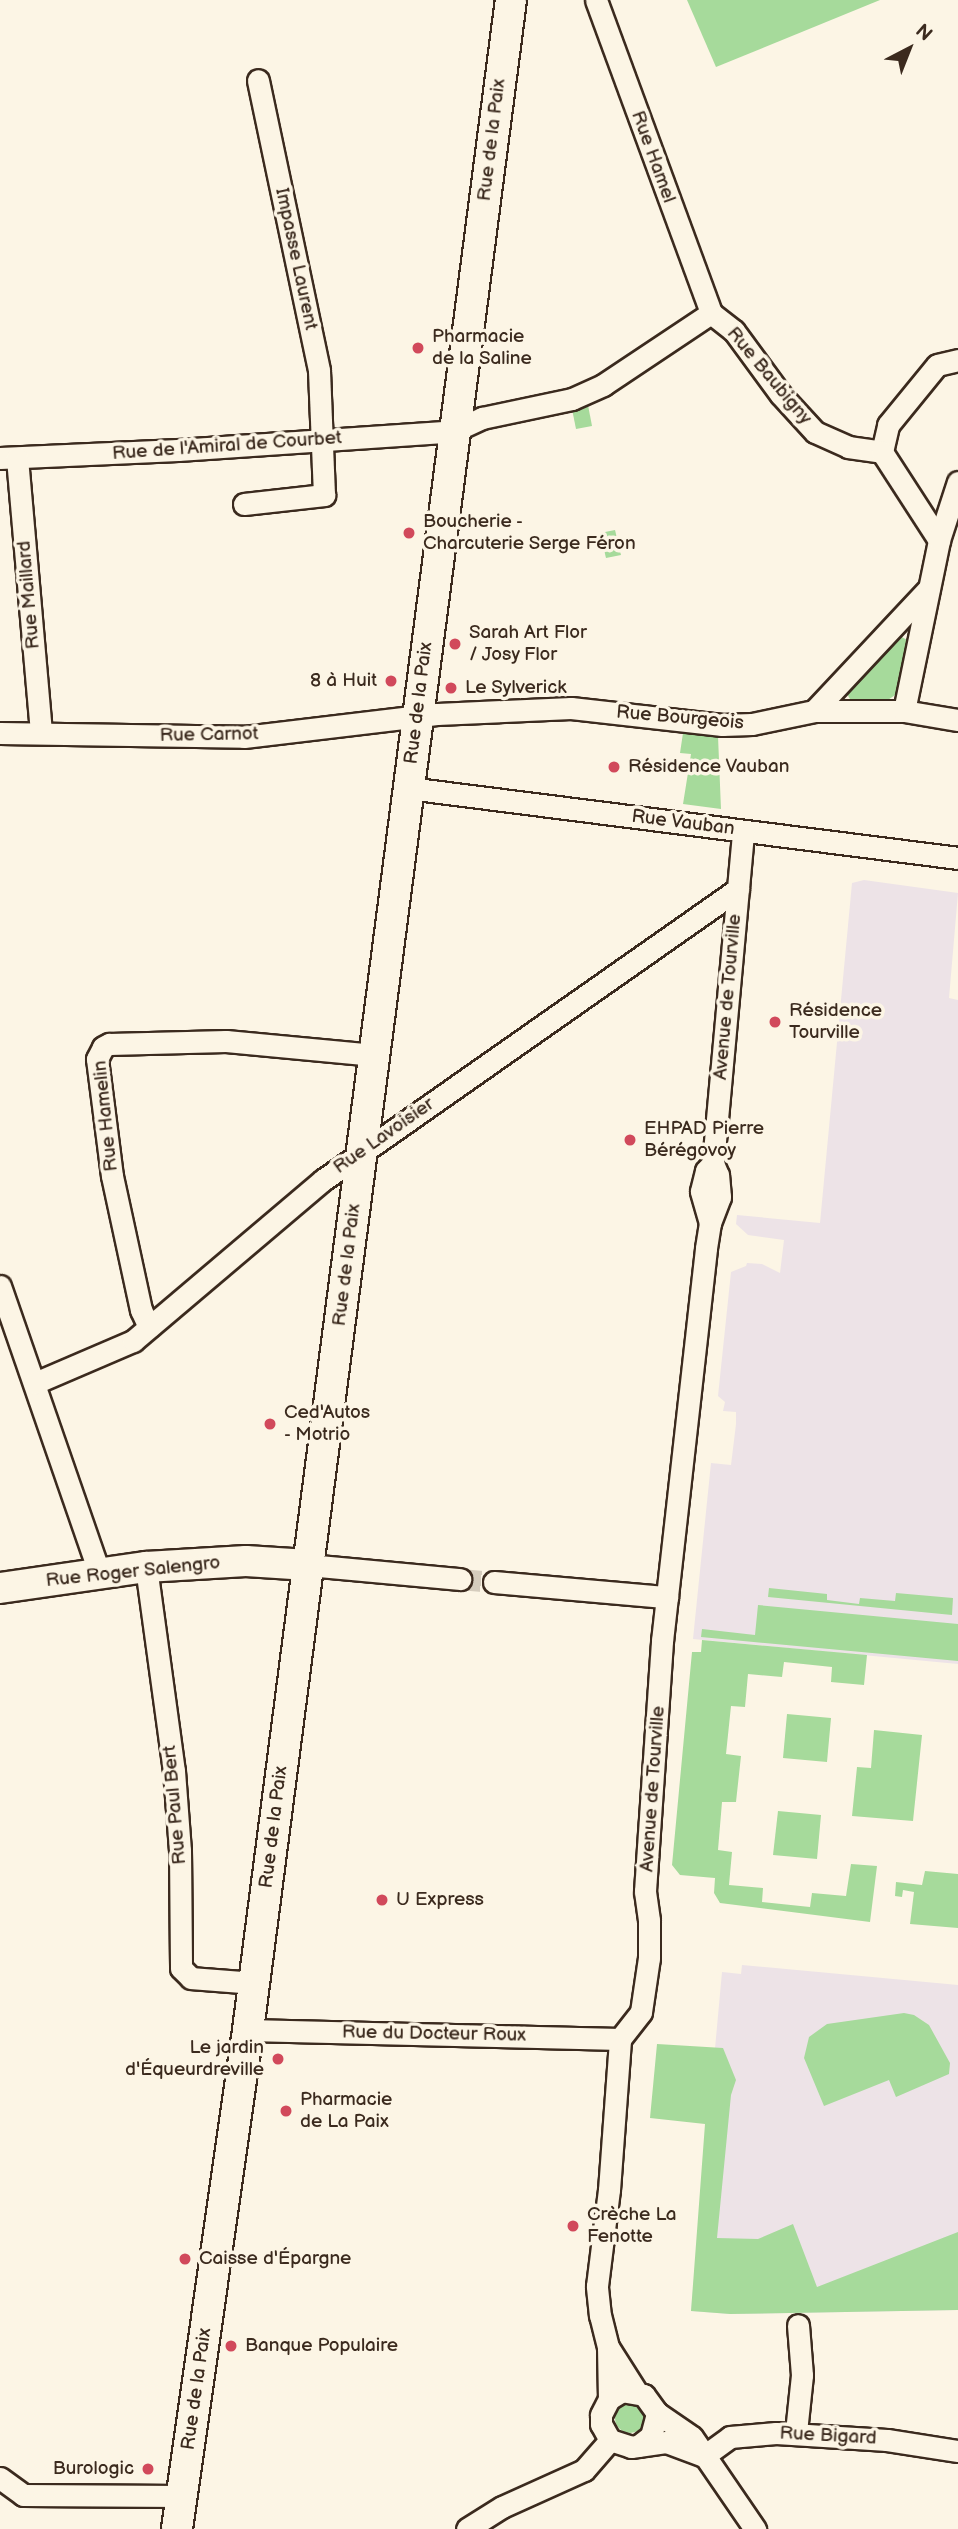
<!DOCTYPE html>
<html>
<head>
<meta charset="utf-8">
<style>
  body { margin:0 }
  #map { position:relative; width:958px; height:2529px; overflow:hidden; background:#fcf5e5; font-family:"Balsamiq Sans",sans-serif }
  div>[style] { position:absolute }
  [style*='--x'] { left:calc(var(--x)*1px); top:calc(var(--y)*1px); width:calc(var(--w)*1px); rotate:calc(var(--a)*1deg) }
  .built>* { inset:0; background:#ede3e7 }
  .green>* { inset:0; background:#a6da9b }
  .round { border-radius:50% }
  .minor-tunnel>* { height:21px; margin-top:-10.5px; transform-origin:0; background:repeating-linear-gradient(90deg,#d5ccbd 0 21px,transparent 0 31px) }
  .roads { filter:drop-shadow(2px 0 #3b2a1e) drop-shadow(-2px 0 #3b2a1e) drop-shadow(0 2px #3b2a1e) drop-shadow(0 -2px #3b2a1e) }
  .minor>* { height:21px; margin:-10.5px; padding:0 10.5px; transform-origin:10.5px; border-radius:10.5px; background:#fcf5e5 }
  .secondary>* { height:30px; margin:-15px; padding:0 15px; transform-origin:15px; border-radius:15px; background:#fcf5e5 }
  .dots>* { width:19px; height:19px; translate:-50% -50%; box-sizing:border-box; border:4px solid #fcf5e5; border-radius:50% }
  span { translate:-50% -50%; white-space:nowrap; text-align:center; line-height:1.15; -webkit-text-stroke:7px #fcf5e5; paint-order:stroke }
  .street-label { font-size:19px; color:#3b2a1e }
  .poi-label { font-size:19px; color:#3b2a1e }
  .left { translate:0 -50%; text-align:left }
  .right { translate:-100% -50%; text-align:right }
  .north { position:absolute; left:874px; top:14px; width:70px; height:70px; -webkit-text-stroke:5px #fcf5e5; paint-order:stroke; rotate:42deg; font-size:19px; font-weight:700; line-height:28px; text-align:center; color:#3b2a1e }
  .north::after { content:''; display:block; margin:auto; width:24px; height:32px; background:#3b2a1e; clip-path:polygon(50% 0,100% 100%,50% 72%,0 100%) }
</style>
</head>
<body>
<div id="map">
  <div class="built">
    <i style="clip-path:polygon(864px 880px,958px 893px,949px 998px,958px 1000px,958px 1664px,693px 1639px,711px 1463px,731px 1465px,736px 1424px,736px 1412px,723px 1411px,725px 1402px,718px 1396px,731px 1272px,746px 1266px,747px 1263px,762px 1264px,780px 1273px,784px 1240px,748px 1235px,736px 1224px,737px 1215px,820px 1223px,852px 883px)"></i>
    <i style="clip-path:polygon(742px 1965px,958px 1985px,958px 2310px,730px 2314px,691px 2311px,722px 1972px,741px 1974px)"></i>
  </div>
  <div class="green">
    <i style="clip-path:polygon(687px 0,880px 0,716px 67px)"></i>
    <i style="clip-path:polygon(588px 405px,592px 426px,576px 429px,572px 409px)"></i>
    <i style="clip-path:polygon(615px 530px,621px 555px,606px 558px,600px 533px)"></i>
    <i style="clip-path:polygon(898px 635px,909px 641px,898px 693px,885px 702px,851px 701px,845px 690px)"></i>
    <i style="clip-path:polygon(683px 733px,718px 736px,721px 809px,683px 804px,691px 754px,680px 753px)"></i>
    <i style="clip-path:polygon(769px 1588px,827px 1594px,827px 1600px,859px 1604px,860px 1598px,895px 1601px,896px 1593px,953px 1598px,952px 1615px,768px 1597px)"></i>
    <i style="clip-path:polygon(758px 1605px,958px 1624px,958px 1661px,701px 1637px,702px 1629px,755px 1635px)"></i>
    <i style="clip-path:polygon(702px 1640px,867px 1655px,864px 1685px,831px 1682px,832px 1667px,784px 1662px,782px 1677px,748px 1674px,745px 1707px,731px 1706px,726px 1754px,741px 1756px,736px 1802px,722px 1802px,718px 1850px,732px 1852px,729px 1885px,763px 1888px,762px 1902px,810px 1907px,812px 1893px,846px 1896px,851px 1864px,877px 1866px,870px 1922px,720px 1903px,714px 1893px,715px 1878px,680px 1875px,672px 1865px,692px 1652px,701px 1652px)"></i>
    <i style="clip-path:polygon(787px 1714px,831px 1718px,827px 1762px,783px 1758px)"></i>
    <i style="clip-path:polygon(874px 1730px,922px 1735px,913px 1821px,852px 1816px,857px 1767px,871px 1768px)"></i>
    <i style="clip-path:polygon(778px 1811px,821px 1815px,817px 1859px,773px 1855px)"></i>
    <i style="clip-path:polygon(925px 1871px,958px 1874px,958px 1928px,910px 1924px,914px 1892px,903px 1890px,902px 1897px,895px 1896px,896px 1882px,922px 1885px)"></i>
    <i style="clip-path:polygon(904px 2013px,914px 2015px,929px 2025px,950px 2063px,949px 2074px,896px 2097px,889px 2080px,824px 2106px,804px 2058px,809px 2037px,827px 2024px)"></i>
    <i style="clip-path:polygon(657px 2044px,723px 2048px,736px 2080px,731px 2095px,717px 2238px,758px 2239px,793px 2224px,817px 2287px,958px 2232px,958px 2310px,730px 2314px,691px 2311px,705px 2124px,650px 2118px)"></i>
    <i class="round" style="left:615px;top:2403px;width:30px;height:30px"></i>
  </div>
  <div class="minor-tunnel">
    <i style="--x:460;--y:1579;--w:34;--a:5"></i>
  </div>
  <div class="roads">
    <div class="minor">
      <i style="--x:596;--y:0;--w:333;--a:69.8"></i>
      <i style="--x:882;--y:452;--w:28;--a:-77"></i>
      <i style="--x:888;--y:425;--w:77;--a:-50.8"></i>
      <i style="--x:937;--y:365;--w:22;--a:-13"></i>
      <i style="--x:0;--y:458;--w:178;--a:-2.6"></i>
      <i style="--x:178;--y:450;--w:277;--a:-3.9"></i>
      <i style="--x:454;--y:431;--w:31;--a:-25"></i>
      <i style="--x:482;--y:418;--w:92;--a:-11.9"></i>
      <i style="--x:572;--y:399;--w:34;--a:-24"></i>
      <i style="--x:603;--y:385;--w:130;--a:-33.7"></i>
      <i style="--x:711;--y:313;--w:29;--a:38"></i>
      <i style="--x:734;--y:331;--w:79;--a:53.7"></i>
      <i style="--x:781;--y:395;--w:50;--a:47.4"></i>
      <i style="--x:815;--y:432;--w:36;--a:24"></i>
      <i style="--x:848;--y:447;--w:34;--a:8"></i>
      <i style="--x:882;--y:452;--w:105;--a:57.1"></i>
      <i style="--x:17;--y:458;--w:275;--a:85"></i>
      <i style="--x:244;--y:504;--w:81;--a:-6.4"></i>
      <i style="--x:324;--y:495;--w:125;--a:-92.3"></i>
      <i style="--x:319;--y:370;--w:296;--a:-101.9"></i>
      <i style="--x:814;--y:711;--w:168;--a:-46.9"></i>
      <i style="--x:904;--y:711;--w:175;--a:-78.4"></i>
      <i style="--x:939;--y:540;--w:61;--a:-71.9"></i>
      <i style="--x:0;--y:733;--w:244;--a:0.9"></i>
      <i style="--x:244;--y:737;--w:194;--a:-6.8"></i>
      <i style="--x:437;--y:714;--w:134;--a:-2.6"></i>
      <i style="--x:571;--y:708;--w:152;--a:6.4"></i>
      <i style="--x:722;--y:725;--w:30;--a:-2"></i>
      <i style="--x:752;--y:724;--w:63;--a:-11.8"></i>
      <i style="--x:814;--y:711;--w:90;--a:0"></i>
      <i style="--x:904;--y:711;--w:55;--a:9.5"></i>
      <i style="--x:408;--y:788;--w:554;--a:7.25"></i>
      <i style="--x:710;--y:1223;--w:33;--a:-106"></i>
      <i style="--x:701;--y:1191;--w:21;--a:-76"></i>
      <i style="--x:706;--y:1171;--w:11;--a:-49"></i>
      <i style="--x:0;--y:1286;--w:303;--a:70.9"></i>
      <i style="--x:149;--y:1327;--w:19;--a:-115"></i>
      <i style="--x:141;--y:1310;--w:137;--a:-102.2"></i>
      <i style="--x:112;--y:1176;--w:118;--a:-97.3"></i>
      <i style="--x:97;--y:1059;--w:13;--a:-63"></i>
      <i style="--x:103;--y:1047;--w:7;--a:-27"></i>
      <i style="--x:109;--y:1044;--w:117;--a:-1.5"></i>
      <i style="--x:226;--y:1041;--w:149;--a:5.4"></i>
      <i style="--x:35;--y:1383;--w:107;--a:-23.2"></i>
      <i style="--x:133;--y:1341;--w:249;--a:-40.3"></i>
      <i style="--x:323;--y:1180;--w:507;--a:-35.04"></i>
      <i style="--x:308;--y:1565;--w:153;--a:5.3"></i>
      <i style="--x:146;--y:1567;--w:206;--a:82.2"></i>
      <i style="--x:174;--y:1771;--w:79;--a:85.7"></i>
      <i style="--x:180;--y:1850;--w:118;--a:89.5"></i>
      <i style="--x:181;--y:1968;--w:14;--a:45"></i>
      <i style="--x:191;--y:1978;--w:63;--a:4.5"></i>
      <i style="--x:494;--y:1582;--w:174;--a:5"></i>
      <i style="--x:248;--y:2030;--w:372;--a:1.4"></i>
      <i style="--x:608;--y:2347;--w:52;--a:57.5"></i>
      <i style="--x:609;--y:2399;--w:52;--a:-91.1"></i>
      <i style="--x:608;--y:2347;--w:32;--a:-104"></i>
      <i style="--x:600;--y:2316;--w:30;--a:-96"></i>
      <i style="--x:597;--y:2286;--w:97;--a:-82.9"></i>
      <i style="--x:609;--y:2190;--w:151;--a:-85.8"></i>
      <i style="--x:620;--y:2039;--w:34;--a:-52"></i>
      <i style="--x:641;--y:2012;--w:55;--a:-81.6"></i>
      <i style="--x:649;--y:1958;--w:38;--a:-90"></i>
      <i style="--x:649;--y:1920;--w:29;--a:-98"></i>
      <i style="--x:645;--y:1891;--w:251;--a:-86.1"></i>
      <i style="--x:662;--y:1641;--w:395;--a:-83.6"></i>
      <i style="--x:706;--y:1248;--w:25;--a:-81"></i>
      <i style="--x:710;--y:1223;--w:28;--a:-69"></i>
      <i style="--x:720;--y:1197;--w:22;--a:-95"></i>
      <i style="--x:718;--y:1175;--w:13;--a:-113"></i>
      <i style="--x:713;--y:1163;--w:333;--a:-84.8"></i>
      <i style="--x:657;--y:2413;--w:42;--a:34.4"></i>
      <i style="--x:692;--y:2437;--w:112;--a:55.6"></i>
      <i style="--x:796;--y:2432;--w:57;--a:-84"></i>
      <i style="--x:802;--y:2375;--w:50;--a:-94.6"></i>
      <i style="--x:638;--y:2446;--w:16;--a:-38"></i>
      <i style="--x:651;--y:2436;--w:24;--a:-75"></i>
      <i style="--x:657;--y:2413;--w:22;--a:-126"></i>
      <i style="--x:644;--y:2395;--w:22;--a:-170"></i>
      <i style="--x:622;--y:2391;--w:15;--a:148"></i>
      <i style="--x:609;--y:2399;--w:18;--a:117"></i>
      <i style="--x:601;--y:2415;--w:9;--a:90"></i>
      <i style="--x:601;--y:2424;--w:18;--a:61"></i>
      <i style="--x:610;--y:2440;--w:22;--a:18"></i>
      <i style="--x:631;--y:2447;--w:35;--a:-8"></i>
      <i style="--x:666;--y:2442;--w:40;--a:20.2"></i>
      <i style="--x:704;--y:2456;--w:32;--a:-36"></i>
      <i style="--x:730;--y:2437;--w:46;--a:-5"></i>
      <i style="--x:776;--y:2433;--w:111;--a:3.6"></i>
      <i style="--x:887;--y:2440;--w:72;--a:8.8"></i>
      <i style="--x:0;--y:2478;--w:29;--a:36"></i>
      <i style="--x:23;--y:2495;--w:158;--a:0.4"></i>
      <i style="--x:467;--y:2529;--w:41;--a:-32.2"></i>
      <i style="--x:502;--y:2507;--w:90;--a:-24.3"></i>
      <i style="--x:584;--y:2470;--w:40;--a:-49"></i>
    </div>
    <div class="secondary">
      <i style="--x:0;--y:1588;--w:148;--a:-8.2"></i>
      <i style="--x:146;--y:1567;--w:100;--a:-3.4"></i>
      <i style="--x:246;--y:1561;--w:62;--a:3.7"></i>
      <i style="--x:177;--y:2529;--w:504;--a:-81.9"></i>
      <i style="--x:248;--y:2030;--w:2047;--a:-82.62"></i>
    </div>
  </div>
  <div class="dots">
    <i style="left:418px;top:348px;background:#d1495b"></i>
    <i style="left:409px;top:533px;background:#d1495b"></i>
    <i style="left:455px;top:644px;background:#d1495b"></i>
    <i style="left:391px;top:681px;background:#d1495b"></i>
    <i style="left:451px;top:688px;background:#d1495b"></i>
    <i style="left:614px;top:767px;background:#d1495b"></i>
    <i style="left:775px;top:1022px;background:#d1495b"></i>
    <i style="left:630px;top:1140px;background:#d1495b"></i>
    <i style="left:270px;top:1424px;background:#d1495b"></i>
    <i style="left:382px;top:1900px;background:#d1495b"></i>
    <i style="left:278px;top:2059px;background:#d1495b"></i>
    <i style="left:286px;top:2111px;background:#d1495b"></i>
    <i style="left:573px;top:2226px;background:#d1495b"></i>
    <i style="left:185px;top:2259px;background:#d1495b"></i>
    <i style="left:231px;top:2346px;background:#d1495b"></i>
    <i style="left:148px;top:2469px;background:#d1495b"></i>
  </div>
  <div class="street-label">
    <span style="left:492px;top:140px;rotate:-83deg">Rue de la Paix</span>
    <span style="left:653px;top:157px;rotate:70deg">Rue Hamel</span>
    <span style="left:296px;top:259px;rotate:78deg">Impasse Laurent</span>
    <span style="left:769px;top:376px;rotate:50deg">Rue Baubigny</span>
    <span style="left:227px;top:446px;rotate:-4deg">Rue de l'Amiral de Courbet</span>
    <span style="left:29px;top:595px;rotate:-95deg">Rue Maillard</span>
    <span style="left:419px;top:703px;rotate:-83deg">Rue de la Paix</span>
    <span style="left:680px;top:718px;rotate:5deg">Rue Bourgeois</span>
    <span style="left:209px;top:735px;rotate:-1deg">Rue Carnot</span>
    <span style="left:683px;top:823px;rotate:7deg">Rue Vauban</span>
    <span style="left:728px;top:997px;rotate:-85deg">Avenue de Tourville</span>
    <span style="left:106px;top:1116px;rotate:-96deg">Rue Hamelin</span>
    <span style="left:384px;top:1136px;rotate:-35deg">Rue Lavoisier</span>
    <span style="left:347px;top:1265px;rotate:-83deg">Rue de la Paix</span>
    <span style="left:133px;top:1572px;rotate:-6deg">Rue Roger Salengro</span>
    <span style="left:653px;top:1789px;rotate:-86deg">Avenue de Tourville</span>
    <span style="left:175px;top:1805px;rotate:-95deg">Rue Paul Bert</span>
    <span style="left:274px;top:1827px;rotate:-83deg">Rue de la Paix</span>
    <span style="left:434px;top:2034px;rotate:1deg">Rue du Docteur Roux</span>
    <span style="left:197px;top:2389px;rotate:-82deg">Rue de la Paix</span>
    <span style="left:828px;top:2436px;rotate:3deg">Rue Bigard</span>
  </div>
  <div class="poi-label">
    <span class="left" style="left:432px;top:348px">Pharmacie<br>de la Saline</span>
    <span class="left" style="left:423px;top:533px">Boucherie -<br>Charcuterie Serge Féron</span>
    <span class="left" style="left:469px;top:644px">Sarah Art Flor<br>/ Josy Flor</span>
    <span class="right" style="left:377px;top:681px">8 à Huit</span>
    <span class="left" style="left:465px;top:688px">Le Sylverick</span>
    <span class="left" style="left:628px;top:767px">Résidence Vauban</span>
    <span class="left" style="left:789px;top:1022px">Résidence<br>Tourville</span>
    <span class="left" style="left:644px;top:1140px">EHPAD Pierre<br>Bérégovoy</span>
    <span class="left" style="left:284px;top:1424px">Ced'Autos<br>- Motrio</span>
    <span class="left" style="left:396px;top:1900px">U Express</span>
    <span class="right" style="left:264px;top:2059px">Le jardin<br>d'Équeurdreville</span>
    <span class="left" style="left:300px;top:2111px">Pharmacie<br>de La Paix</span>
    <span class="left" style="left:587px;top:2226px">Crèche La<br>Fenotte</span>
    <span class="left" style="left:199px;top:2259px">Caisse d'Épargne</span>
    <span class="left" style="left:245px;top:2346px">Banque Populaire</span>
    <span class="right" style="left:134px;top:2469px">Burologic</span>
  </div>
  <div class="north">N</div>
</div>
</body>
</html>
